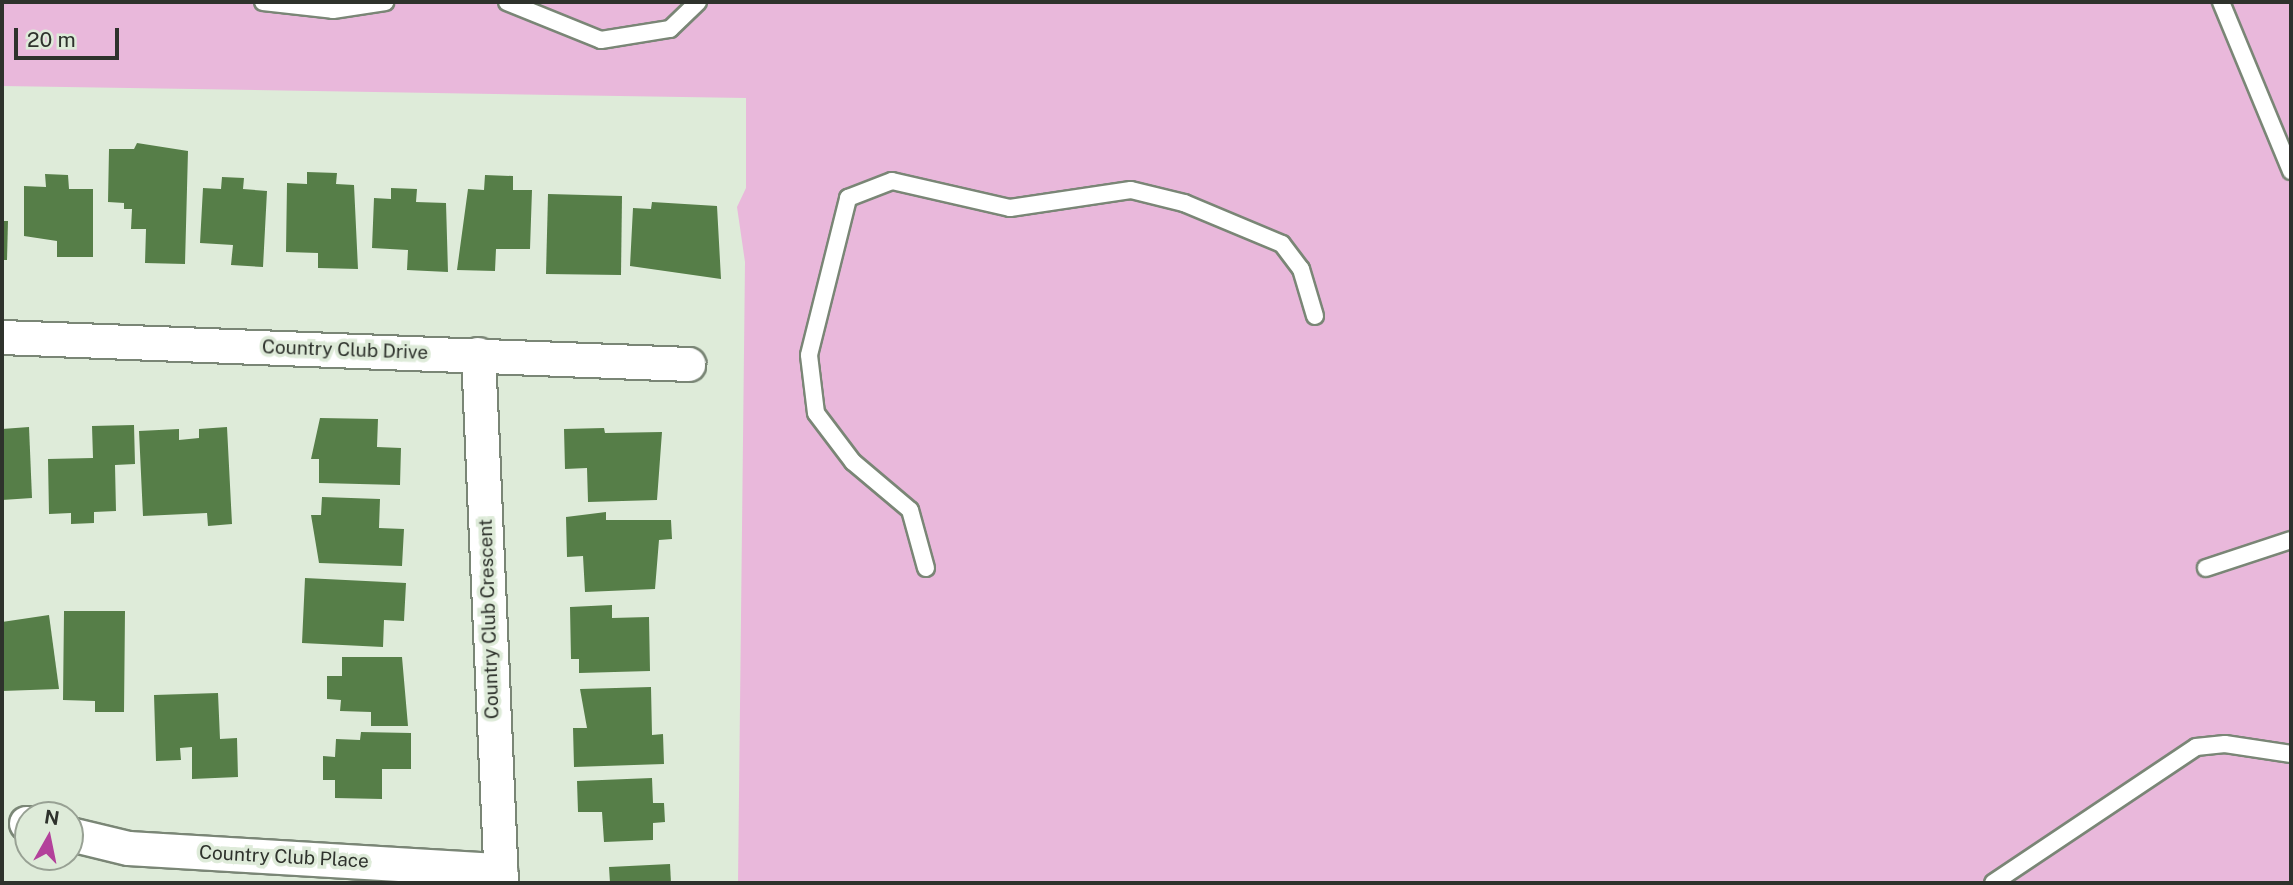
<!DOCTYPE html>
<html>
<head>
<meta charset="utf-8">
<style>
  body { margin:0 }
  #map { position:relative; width:2293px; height:885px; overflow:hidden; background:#deebd9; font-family:"Public Sans",sans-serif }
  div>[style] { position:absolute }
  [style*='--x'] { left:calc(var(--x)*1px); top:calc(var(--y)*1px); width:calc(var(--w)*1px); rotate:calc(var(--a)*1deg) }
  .green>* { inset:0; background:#e9b8db }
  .building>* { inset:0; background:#567e48 }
  .roads { filter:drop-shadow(2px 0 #7a8676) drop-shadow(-2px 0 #7a8676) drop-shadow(0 2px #7a8676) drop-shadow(0 -2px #7a8676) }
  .service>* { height:16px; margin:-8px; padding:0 8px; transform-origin:8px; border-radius:8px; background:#fff }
  .minor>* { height:33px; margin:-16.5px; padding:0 16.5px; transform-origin:16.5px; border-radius:16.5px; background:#fff }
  span { translate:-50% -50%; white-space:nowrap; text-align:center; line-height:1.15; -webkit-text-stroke:7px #deebd9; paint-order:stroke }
  .street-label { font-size:19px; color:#2e322c }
  .frame { position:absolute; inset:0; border:4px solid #2e322c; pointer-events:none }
  .north { position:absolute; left:14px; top:801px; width:70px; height:70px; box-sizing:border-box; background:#deebd9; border:2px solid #98a194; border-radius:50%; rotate:9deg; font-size:19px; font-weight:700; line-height:28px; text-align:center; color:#2e322c }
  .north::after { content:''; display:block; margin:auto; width:24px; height:32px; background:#b3419b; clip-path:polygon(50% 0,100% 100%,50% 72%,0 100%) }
  .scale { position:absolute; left:14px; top:28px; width:105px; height:32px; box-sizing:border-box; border:4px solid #2e322c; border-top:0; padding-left:9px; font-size:21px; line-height:24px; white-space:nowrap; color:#2e322c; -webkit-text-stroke:5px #deebd9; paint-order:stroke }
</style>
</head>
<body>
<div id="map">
  <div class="green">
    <i style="clip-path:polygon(2px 2px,2291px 2px,2291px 883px,738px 883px,745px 262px,737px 207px,746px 188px,746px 98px,2px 86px)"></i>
  </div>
  <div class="building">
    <i style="clip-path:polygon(137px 143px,188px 151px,185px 264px,145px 263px,146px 229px,131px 229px,132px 209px,124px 209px,124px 203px,108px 202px,109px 149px,134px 149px)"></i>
    <i style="clip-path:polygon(307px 172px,337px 173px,336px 184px,354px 185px,358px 269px,318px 268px,318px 253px,286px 252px,287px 183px,307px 184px)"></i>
    <i style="clip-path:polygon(45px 174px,68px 175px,69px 189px,93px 189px,93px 257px,57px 257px,57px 241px,24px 236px,24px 186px,46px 187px)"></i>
    <i style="clip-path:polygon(485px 175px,513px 176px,513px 190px,532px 190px,530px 249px,496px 249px,495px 271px,457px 270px,468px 189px,484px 190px)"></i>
    <i style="clip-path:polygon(222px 177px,244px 178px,243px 189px,267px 191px,263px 267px,231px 265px,233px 245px,200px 243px,203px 188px,221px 189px)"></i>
    <i style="clip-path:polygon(391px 188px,417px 189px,416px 202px,446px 203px,448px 272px,407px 270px,408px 250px,372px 248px,374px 198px,391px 199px)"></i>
    <i style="clip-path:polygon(548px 194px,622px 196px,621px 275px,546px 274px)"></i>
    <i style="clip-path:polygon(652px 202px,717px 206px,721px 279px,630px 266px,633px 208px,651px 209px)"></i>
    <i style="clip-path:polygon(2px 221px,8px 221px,7px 260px,2px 260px)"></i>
    <i style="clip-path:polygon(320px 418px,378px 419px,377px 447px,401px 448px,400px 485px,319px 483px,319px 459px,311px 459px)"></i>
    <i style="clip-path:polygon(134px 425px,135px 464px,115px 465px,116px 511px,94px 512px,94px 523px,71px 524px,71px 513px,49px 514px,48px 459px,93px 458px,92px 426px)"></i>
    <i style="clip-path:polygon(29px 427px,32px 498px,2px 500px,2px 429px)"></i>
    <i style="clip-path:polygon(227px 427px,232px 524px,208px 526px,207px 513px,143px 516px,139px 431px,179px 429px,179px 440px,199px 438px,199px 429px)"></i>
    <i style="clip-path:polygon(604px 428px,605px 433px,662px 432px,657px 500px,588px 502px,587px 468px,565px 469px,564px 429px)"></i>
    <i style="clip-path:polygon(322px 497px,380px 499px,379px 528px,404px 529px,402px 566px,319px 563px,311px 515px,321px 515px)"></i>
    <i style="clip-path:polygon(606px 512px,606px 520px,671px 520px,672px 539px,659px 540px,655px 589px,585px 592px,583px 556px,567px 557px,566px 517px)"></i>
    <i style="clip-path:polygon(305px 578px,406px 583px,404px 621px,384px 620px,383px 647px,302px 643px)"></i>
    <i style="clip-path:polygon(612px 605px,612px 618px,649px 617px,650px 671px,579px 673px,579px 659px,571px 659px,570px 607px)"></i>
    <i style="clip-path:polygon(64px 611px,125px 611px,124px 712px,95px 712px,95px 701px,63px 700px)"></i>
    <i style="clip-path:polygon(49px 615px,59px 689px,2px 691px,2px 622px)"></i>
    <i style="clip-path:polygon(342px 657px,402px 657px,408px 726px,371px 726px,371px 712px,340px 711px,341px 700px,327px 699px,327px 676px,342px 676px)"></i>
    <i style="clip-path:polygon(651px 687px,652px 735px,663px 734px,664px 764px,574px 767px,573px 728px,587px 728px,580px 689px)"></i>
    <i style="clip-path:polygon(218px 693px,220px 739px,237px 738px,238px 777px,192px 779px,192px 747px,180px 748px,181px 760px,156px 761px,154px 695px)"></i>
    <i style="clip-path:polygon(361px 732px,411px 733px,411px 769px,382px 769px,382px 799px,335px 798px,335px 780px,323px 780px,323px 756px,335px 757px,336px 739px,360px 740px)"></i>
    <i style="clip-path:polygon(652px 778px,653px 803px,664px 803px,665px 822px,653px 823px,653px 840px,604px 842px,602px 812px,578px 812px,577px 781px)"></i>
    <i style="clip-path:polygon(670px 864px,671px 883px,610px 883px,609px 867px)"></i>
  </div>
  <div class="roads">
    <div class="service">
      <i style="--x:263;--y:2;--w:70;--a:6.5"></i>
      <i style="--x:333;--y:10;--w:53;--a:-8.7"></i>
      <i style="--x:507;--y:2;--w:101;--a:22"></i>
      <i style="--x:601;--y:40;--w:70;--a:-9.1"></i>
      <i style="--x:670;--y:29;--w:39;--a:-44"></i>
      <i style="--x:2221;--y:2;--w:183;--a:67.5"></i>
      <i style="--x:926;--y:568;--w:60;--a:-105.4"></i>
      <i style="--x:910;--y:510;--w:75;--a:-139.9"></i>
      <i style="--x:853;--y:462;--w:61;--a:-127.1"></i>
      <i style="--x:816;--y:413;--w:58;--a:-96.9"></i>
      <i style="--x:809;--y:355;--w:162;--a:-76"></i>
      <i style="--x:848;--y:198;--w:47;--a:-21.1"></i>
      <i style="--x:892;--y:181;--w:121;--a:12.9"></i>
      <i style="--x:1010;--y:208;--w:122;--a:-8.5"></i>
      <i style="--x:1131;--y:190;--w:55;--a:13.8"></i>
      <i style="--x:1184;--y:203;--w:106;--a:22.7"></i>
      <i style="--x:1282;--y:244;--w:31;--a:53"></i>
      <i style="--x:1301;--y:269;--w:49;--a:73.4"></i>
      <i style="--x:2206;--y:568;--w:89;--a:-18.2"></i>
      <i style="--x:1993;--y:883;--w:244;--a:-33.8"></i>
      <i style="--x:2196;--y:747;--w:29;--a:-6"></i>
      <i style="--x:2225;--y:744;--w:67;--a:8.6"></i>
    </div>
    <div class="minor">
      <i style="--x:2;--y:337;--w:687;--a:2.25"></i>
      <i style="--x:478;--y:354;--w:529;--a:87.51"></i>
      <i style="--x:26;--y:823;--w:2;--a:0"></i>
      <i style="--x:70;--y:834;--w:60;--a:13.6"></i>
      <i style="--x:128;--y:848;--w:373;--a:3.4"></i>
    </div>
  </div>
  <div class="street-label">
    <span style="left:345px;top:350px;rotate:2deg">Country Club Drive</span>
    <span style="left:489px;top:619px;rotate:-92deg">Country Club Crescent</span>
    <span style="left:284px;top:857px;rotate:3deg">Country Club Place</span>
  </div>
  <div class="frame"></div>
  <div class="north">N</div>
  <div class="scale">20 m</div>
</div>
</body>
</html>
